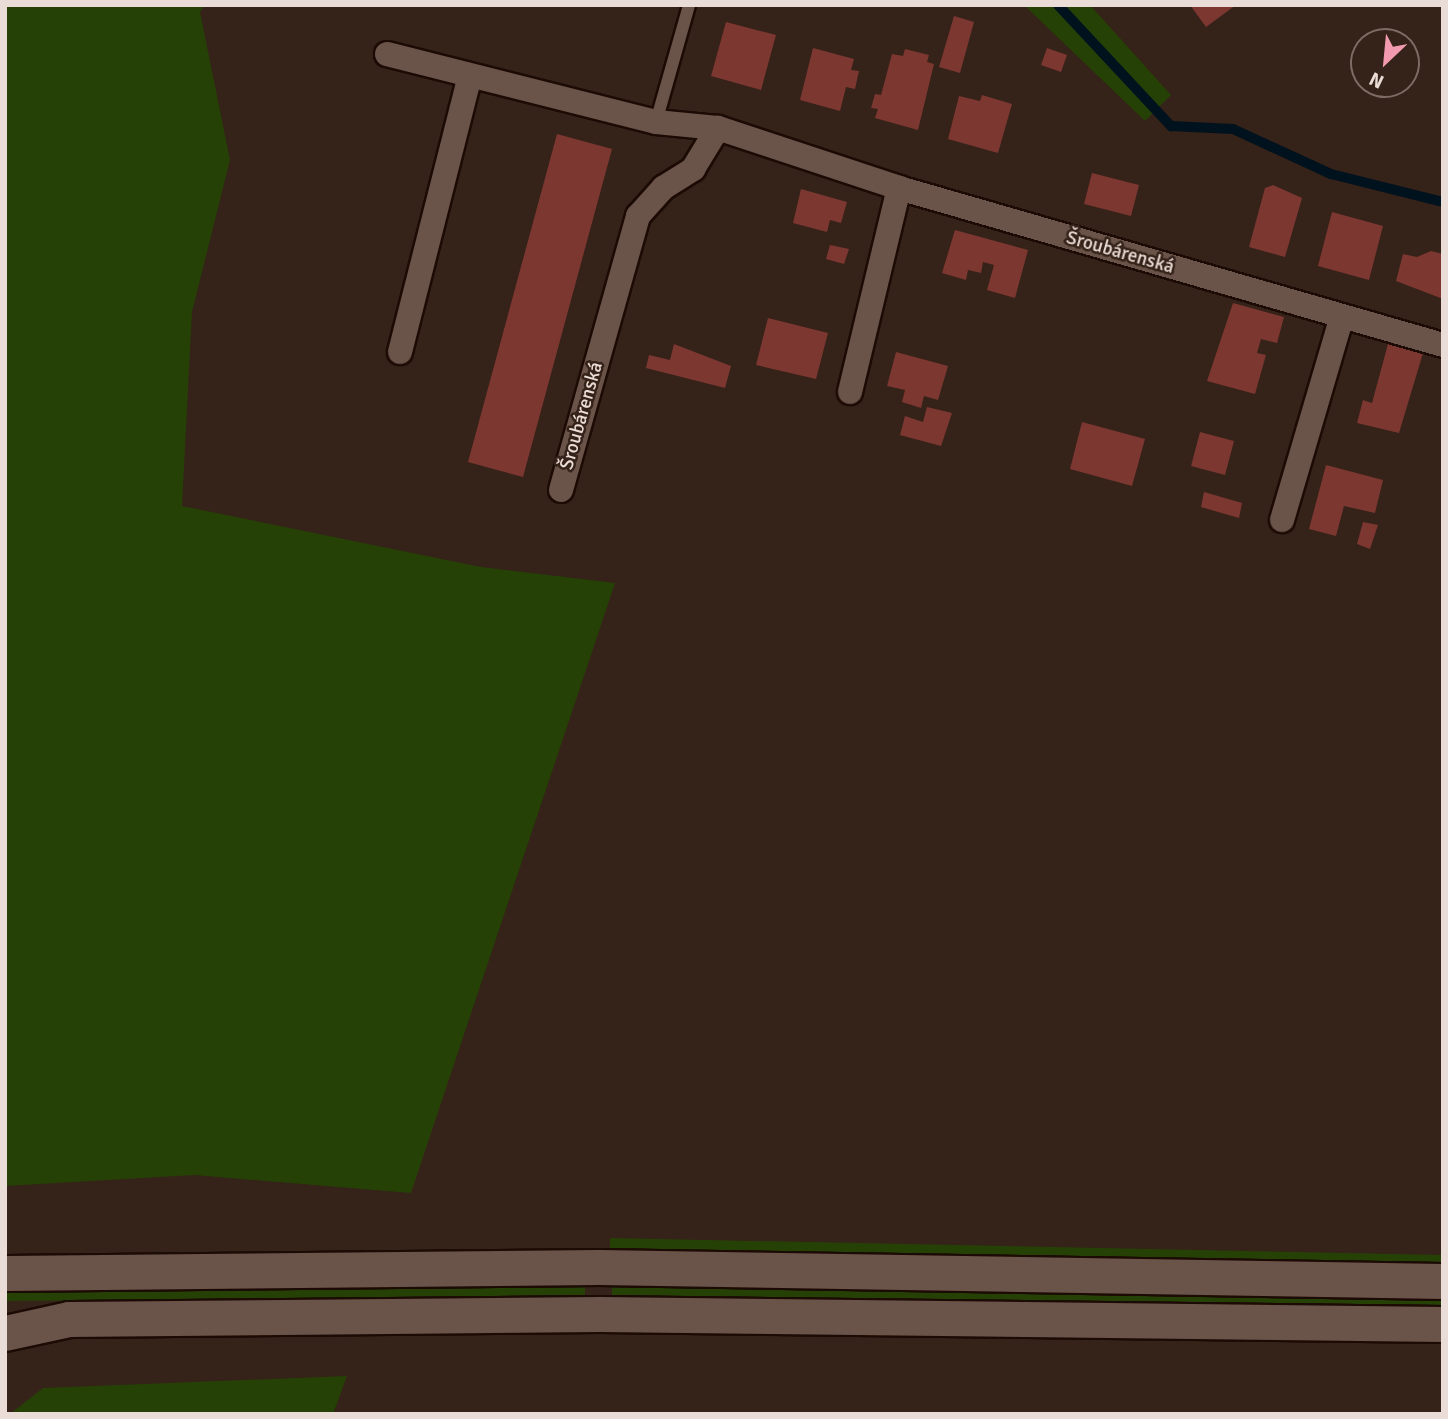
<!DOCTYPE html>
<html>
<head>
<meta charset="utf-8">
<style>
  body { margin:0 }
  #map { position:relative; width:1448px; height:1419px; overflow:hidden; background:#352218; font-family:Signika,sans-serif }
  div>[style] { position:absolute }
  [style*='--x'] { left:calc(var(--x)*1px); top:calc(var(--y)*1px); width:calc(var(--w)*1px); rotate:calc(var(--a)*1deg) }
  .green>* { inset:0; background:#264106 }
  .stream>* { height:10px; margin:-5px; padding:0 5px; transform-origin:5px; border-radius:5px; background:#00121d }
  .building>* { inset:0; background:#7d3731 }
  .roads { filter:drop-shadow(2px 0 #1c0b04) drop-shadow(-2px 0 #1c0b04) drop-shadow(0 2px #1c0b04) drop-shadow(0 -2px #1c0b04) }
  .service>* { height:12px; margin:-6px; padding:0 6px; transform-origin:6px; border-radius:6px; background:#6a5349 }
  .minor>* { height:24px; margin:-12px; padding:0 12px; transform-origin:12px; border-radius:12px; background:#6a5349 }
  .secondary>* { height:35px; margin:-17.5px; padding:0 17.5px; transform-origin:17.5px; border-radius:17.5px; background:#6a5349 }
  span { translate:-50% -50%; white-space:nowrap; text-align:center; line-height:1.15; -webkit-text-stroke:5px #352218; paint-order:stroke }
  .street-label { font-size:19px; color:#eadcd6 }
  .frame { position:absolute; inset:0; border:7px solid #eadcd6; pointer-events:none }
  .north { position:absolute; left:1350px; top:28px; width:70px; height:70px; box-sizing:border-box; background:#352218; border:2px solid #7d6c64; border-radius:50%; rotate:206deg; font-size:19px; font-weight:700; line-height:28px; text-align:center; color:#eadcd6 }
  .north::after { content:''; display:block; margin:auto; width:24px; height:32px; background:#f29ab0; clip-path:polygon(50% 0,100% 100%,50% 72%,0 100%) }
</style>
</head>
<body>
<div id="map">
  <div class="green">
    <i style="clip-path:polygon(5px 5px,205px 5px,200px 12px,230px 160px,192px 312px,182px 506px,481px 567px,615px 583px,411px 1193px,194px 1175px,5px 1186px)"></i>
    <i style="clip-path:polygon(1024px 5px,1090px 5px,1171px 95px,1145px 121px)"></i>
    <i style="clip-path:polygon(610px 1238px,1443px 1255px,1443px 1263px,610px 1249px)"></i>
    <i style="clip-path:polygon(585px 1283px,585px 1297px,5px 1301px,5px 1286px)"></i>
    <i style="clip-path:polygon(612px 1284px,1443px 1299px,1443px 1311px,612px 1297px)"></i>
    <i style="clip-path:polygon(347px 1376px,333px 1414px,10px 1414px,43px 1388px)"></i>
  </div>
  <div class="stream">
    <i style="--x:1058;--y:5;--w:166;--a:47"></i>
    <i style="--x:1171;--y:126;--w:62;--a:2.8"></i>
    <i style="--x:1233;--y:129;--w:108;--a:24.7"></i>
    <i style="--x:1331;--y:174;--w:115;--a:14"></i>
  </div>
  <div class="building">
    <i style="clip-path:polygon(1190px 5px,1236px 5px,1206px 27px)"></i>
    <i style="clip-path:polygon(954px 16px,974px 22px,960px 73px,939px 67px)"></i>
    <i style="clip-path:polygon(726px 22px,776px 35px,761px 90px,711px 76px)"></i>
    <i style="clip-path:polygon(813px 48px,854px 59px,851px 70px,859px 71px,855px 89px,846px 87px,840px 111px,800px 100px)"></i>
    <i style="clip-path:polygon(1047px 48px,1067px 55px,1061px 72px,1041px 65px)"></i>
    <i style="clip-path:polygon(905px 49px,929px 55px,927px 62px,934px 64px,918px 130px,875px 118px,878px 109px,871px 108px,875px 94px,881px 95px,892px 54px,903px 56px)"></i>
    <i style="clip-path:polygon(982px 95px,1012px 104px,998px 153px,948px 139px,959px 96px,980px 101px)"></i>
    <i style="clip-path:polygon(557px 134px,612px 149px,523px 477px,468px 462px)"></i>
    <i style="clip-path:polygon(1092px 173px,1139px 185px,1131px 216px,1084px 204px)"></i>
    <i style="clip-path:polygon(1273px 185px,1302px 198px,1285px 257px,1249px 247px,1265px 188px)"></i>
    <i style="clip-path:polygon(801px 189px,847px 202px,841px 223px,830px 220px,827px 232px,793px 223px)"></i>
    <i style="clip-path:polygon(1332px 212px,1383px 226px,1369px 280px,1318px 266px)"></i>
    <i style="clip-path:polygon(955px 230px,1028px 250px,1015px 298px,987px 290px,994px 265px,983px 262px,981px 273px,968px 270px,966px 280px,942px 273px)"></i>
    <i style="clip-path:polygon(830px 245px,849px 249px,844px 264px,826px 259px)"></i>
    <i style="clip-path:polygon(1431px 251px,1443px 254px,1443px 299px,1396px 281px,1403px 254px,1417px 257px)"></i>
    <i style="clip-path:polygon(1233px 303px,1284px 317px,1277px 343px,1261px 339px,1257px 353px,1266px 355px,1255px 394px,1207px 381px)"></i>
    <i style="clip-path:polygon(768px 318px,828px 333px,816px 379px,756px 365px)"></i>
    <i style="clip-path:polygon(674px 344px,731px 366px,725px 388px,646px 368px,649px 355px,670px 360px)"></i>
    <i style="clip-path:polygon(1388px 344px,1423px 353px,1399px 433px,1357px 423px,1363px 400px,1372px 403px)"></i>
    <i style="clip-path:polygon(896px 352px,948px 366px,938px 400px,924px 396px,921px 408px,902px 402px,905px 390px,887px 386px)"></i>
    <i style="clip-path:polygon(927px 407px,952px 413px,941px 446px,900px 435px,905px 416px,923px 422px)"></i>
    <i style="clip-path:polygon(1082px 422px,1145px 439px,1132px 486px,1070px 469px)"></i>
    <i style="clip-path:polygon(1200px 432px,1234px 441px,1225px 475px,1191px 466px)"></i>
    <i style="clip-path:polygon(1326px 465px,1383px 480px,1375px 513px,1344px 506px,1336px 536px,1309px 529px)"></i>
    <i style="clip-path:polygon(1204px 492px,1242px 503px,1239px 518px,1201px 507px)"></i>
    <i style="clip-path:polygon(1363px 522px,1378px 525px,1370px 549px,1357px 544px)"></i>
  </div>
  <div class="roads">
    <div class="service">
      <i style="--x:656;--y:122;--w:122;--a:-74.2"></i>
    </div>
    <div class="minor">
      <i style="--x:387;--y:54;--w:277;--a:14.2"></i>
      <i style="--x:656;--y:122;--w:62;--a:5.5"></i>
      <i style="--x:718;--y:128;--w:191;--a:18.3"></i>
      <i style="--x:899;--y:188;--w:566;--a:16.1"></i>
      <i style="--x:400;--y:352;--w:285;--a:-75.8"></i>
      <i style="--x:850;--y:392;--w:210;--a:-76.5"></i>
      <i style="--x:561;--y:490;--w:285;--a:-74.3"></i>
      <i style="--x:638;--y:216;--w:38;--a:-48"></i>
      <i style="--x:663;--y:188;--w:36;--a:-32"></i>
      <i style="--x:693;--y:169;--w:48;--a:-58.6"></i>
      <i style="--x:1282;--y:520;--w:209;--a:-73.6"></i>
    </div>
    <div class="secondary">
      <i style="--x:5;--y:1273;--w:594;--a:-0.58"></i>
      <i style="--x:599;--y:1267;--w:844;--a:0.95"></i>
      <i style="--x:5;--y:1333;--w:66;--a:-12.3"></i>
      <i style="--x:69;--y:1319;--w:530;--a:-0.54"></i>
      <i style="--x:599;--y:1314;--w:844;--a:0.68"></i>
    </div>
  </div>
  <div class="street-label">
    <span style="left:1120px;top:253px;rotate:16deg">Šroubárenská</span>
    <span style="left:582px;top:416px;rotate:-74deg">Šroubárenská</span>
  </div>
  <div class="frame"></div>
  <div class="north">N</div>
</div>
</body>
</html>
